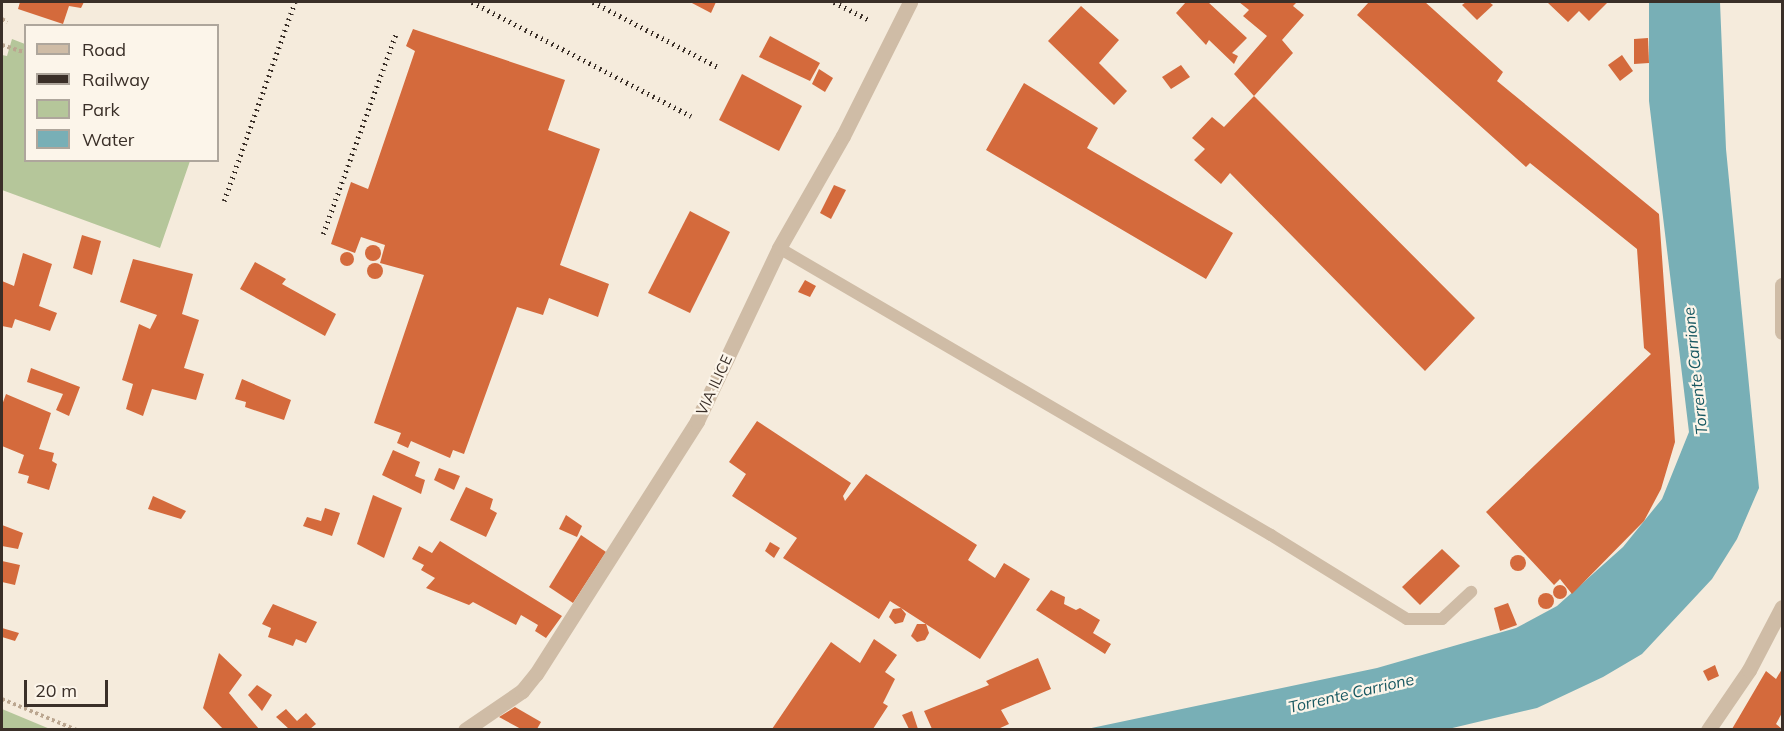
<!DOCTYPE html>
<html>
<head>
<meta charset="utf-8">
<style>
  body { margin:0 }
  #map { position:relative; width:1784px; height:731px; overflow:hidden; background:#f5ebdc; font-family:Mulish,sans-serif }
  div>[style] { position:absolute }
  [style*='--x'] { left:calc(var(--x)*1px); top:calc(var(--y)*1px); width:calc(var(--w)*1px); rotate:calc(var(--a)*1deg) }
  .green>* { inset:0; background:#b5c69a }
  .water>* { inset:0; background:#78afb6 }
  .building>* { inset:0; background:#d46a3c }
  .round { border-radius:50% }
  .path>* { height:4px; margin-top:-2px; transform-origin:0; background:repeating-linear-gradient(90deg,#bba690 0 3px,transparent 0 6px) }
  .lane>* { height:12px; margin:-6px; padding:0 6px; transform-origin:6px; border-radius:6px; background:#cfbca6 }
  .street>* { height:15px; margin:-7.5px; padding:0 7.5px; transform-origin:7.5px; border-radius:7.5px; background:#cfbca6 }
  .rail>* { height:4.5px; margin-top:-2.25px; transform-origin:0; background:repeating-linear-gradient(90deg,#3a2f28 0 1.5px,transparent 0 6px) }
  span { translate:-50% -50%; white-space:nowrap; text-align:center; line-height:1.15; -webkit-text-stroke:4.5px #fcf5ea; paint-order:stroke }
  .street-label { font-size:15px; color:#3a2f28 }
  .water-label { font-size:16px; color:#185861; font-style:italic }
  .frame { position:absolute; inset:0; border:3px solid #3a2f28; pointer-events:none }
  .legend { position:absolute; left:24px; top:24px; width:195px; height:138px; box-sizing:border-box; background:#fcf5ea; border:2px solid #aea69c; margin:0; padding:8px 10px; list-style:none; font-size:18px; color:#3a2f28 }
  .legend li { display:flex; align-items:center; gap:12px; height:30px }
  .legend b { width:30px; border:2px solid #aea69c }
  .scale { position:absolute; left:24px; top:680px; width:84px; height:27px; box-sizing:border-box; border:3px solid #3a2f28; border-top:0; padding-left:8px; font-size:18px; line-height:21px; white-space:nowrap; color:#3a2f28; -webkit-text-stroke:4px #fcf5ea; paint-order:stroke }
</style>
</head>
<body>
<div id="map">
  <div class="green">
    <i style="clip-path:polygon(12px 39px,25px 44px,26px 160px,190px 161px,160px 248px,2px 190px,2px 55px,7px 56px)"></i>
    <i style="clip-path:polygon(2px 709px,50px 729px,2px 729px)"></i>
  </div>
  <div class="water">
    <i style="clip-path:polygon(1649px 2px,1720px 2px,1726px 149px,1759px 488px,1737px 539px,1712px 579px,1642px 654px,1603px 677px,1537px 708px,1444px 730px,1082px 730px,1377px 668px,1516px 628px,1557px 606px,1623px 547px,1662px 499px,1689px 432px,1649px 101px)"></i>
  </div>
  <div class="building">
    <i style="clip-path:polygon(20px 2px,84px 2px,81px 8px,69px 6px,63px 24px,18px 9px)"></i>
    <i style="clip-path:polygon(690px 2px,716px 2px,711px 13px)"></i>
    <i style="clip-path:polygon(1186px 2px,1208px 2px,1247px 38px,1232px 53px,1238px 56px,1234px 64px,1209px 40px,1206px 45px,1176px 13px)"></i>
    <i style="clip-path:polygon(1239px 2px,1297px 2px,1293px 6px,1304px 15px,1282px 40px,1293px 53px,1254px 96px,1234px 74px,1267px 36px,1243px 16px,1249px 10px)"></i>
    <i style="clip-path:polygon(1369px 2px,1425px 2px,1503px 72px,1497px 81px,1659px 214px,1675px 442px,1661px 489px,1644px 521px,1572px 594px,1560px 579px,1554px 585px,1486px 512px,1651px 354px,1644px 348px,1637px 249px,1530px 163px,1526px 167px,1357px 15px)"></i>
    <i style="clip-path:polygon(1466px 2px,1489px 2px,1493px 5px,1477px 20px,1462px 5px)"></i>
    <i style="clip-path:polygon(1547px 2px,1608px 2px,1589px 21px,1579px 11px,1568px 22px)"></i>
    <i style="clip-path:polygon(1081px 6px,1119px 40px,1099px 63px,1127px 91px,1114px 105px,1048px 41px)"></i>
    <i style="clip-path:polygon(413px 29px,565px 80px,548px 130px,600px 149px,560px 265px,609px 284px,598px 317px,549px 298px,543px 315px,517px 307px,464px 454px,453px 450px,450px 458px,411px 441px,408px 448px,397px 443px,401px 433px,374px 423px,424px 275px,380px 263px,385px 245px,361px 237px,355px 253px,331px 244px,351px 182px,368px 189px,415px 51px,406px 46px)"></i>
    <i style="clip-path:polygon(770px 36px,820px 63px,810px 81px,759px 57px)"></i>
    <i style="clip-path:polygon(1648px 38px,1649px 63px,1634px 64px,1634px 39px)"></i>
    <i style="clip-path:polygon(1622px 55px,1633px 71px,1620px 81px,1608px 65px)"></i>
    <i style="clip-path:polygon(1181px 65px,1190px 77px,1171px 89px,1162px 77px)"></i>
    <i style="clip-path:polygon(819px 69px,833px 78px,825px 92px,812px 84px)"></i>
    <i style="clip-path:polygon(742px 74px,802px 106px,779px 151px,719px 120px)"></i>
    <i style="clip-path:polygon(1024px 83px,1098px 128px,1087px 148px,1233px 233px,1206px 279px,986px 150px)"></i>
    <i style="clip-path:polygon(1254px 96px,1475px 318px,1425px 371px,1230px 173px,1221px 184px,1194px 160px,1205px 149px,1192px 138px,1212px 117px,1224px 127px)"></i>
    <i style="clip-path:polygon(834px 185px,846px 190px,831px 219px,820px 213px)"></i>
    <i style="clip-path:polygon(690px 211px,730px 232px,690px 313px,648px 293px)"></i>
    <i style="clip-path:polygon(82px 235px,101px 241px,92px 275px,73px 268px)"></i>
    <i class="round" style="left:365px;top:245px;width:16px;height:16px"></i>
    <i class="round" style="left:340px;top:252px;width:14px;height:14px"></i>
    <i style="clip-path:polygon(23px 253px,52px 264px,39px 306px,57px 313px,50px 331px,15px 319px,12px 328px,2px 326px,2px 281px,14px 286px)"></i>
    <i style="clip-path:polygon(133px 259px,193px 274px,182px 314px,199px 320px,184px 368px,204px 374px,196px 400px,152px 389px,143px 416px,126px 409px,133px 384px,122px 380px,139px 324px,150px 329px,157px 315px,120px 302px)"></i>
    <i style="clip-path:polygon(255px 262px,286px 279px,282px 284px,336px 314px,325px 336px,240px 289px)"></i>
    <i class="round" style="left:367px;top:263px;width:16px;height:16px"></i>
    <i style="clip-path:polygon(805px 280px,816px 286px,810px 297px,798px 292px)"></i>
    <i style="clip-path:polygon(31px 368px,80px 387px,69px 416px,56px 410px,63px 394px,27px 382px)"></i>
    <i style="clip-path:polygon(242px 379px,291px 400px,284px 420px,245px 407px,246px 402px,235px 399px)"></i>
    <i style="clip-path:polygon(6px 394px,51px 413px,39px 449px,54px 453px,52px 461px,57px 464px,49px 490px,27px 483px,29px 476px,18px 473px,24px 455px,2px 446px,2px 405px)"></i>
    <i style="clip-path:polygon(757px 421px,851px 483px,843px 496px,845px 501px,866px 474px,977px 545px,968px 560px,995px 578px,1004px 563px,1030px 579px,980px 659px,901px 608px,906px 614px,903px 622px,895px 624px,889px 617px,893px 609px,901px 608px,890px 601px,879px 619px,783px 558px,797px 538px,732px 496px,746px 474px,729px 462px)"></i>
    <i style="clip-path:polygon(393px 450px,420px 462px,415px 476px,425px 480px,421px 494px,382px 475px)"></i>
    <i style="clip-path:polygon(439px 468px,460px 476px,454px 490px,434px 480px)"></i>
    <i style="clip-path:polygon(466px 487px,493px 499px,490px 509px,497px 513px,486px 537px,450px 520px)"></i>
    <i style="clip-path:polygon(373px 495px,402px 508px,384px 558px,357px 544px)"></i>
    <i style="clip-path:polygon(153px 496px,186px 511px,181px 519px,148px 509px)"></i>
    <i style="clip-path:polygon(325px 508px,340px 513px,332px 536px,303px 526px,307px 517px,321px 521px)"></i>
    <i style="clip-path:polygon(566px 515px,582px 526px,577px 537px,559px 529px)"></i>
    <i style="clip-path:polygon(2px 525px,23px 533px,18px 549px,2px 546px)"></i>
    <i style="clip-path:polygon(581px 535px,606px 552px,573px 603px,549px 587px)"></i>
    <i style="clip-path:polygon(440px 541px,562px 616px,546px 638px,535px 631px,538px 625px,521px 615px,516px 625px,473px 602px,469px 605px,426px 588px,435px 578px,421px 570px,424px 565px,412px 559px,419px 546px,432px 553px)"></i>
    <i style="clip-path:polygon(770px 542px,780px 548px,774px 558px,765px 551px)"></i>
    <i style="clip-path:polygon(1442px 549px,1460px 566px,1420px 605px,1402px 587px)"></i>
    <i class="round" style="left:1510px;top:555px;width:16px;height:16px"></i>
    <i style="clip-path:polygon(2px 561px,20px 565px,15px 585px,2px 582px)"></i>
    <i class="round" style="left:1553px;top:585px;width:14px;height:14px"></i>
    <i style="clip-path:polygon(1051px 590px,1065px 597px,1064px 604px,1076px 610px,1080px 608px,1100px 620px,1093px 633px,1111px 644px,1105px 654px,1036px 610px)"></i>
    <i class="round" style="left:1538px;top:593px;width:16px;height:16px"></i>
    <i style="clip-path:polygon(1508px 603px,1517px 625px,1500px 631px,1494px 608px)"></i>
    <i style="clip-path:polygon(273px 604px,317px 622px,306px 643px,296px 639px,293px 646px,268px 637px,271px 628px,262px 624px)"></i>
    <i style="clip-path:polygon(917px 624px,926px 624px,929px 633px,925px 640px,917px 642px,911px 636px)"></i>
    <i style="clip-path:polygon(2px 628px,19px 633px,15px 641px,2px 637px)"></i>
    <i style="clip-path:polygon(874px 639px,897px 655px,885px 672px,895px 679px,883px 703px,888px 706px,873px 729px,772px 729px,831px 642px,860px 663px)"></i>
    <i style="clip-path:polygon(219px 653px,242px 675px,229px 693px,259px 729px,223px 729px,203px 708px)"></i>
    <i style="clip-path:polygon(1038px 658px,1051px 689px,1001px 710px,1009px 724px,998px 729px,932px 729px,924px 711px,989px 685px,986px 681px)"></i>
    <i style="clip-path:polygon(1715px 665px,1719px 676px,1708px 681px,1703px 671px)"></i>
    <i style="clip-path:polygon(1782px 669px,1782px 713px,1776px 724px,1782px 729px,1732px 729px,1766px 671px,1776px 679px)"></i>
    <i style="clip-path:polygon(257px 685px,272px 695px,262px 711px,248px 695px)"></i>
    <i style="clip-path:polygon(515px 707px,541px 722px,537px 729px,521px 729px,499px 717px)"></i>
    <i style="clip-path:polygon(286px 709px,297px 721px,306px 713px,316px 724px,310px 729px,289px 729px,276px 717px)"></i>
    <i style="clip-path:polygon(912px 711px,918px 729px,909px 729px,902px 715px)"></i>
  </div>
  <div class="path">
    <i style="--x:2;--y:19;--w:6;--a:31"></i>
    <i style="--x:2;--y:45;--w:25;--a:18"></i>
    <i style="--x:2;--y:699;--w:81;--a:22.5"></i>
  </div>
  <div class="lane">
    <i style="--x:779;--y:248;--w:570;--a:30.26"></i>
    <i style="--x:1271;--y:535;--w:160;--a:31.7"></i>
    <i style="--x:1407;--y:619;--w:35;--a:0"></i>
    <i style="--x:1442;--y:619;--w:40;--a:-43"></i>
  </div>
  <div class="street">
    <i style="--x:1782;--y:285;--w:47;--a:90"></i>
    <i style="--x:465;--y:730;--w:69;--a:-34.4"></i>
    <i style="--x:522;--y:691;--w:22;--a:-51"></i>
    <i style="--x:536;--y:674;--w:300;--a:-57.5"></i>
    <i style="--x:697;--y:421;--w:191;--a:-64.6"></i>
    <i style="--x:779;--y:248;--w:129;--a:-60.3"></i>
    <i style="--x:843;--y:136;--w:150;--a:-63.4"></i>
    <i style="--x:1708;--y:730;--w:73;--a:-55.7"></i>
    <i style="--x:1749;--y:670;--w:71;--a:-62.4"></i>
  </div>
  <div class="rail">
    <i style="--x:472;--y:2;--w:247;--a:27.5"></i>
    <i style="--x:593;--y:2;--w:143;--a:27.5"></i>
    <i style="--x:834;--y:2;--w:39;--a:27"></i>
    <i style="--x:224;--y:201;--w:211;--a:-70.4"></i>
    <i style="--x:323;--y:234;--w:214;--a:-70"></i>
  </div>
  <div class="street-label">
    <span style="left:714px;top:385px;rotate:-65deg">VIA ILICE</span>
  </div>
  <div class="water-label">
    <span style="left:1695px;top:371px;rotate:-96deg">Torrente Carrione</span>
    <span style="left:1351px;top:693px;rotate:-13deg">Torrente Carrione</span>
  </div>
  <div class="frame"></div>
  <ul class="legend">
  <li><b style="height:8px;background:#cfbca6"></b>Road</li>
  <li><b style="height:8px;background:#3a2f28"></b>Railway</li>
  <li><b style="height:16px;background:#b5c69a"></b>Park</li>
  <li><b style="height:16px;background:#78afb6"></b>Water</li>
  </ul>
  <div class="scale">20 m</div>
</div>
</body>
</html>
